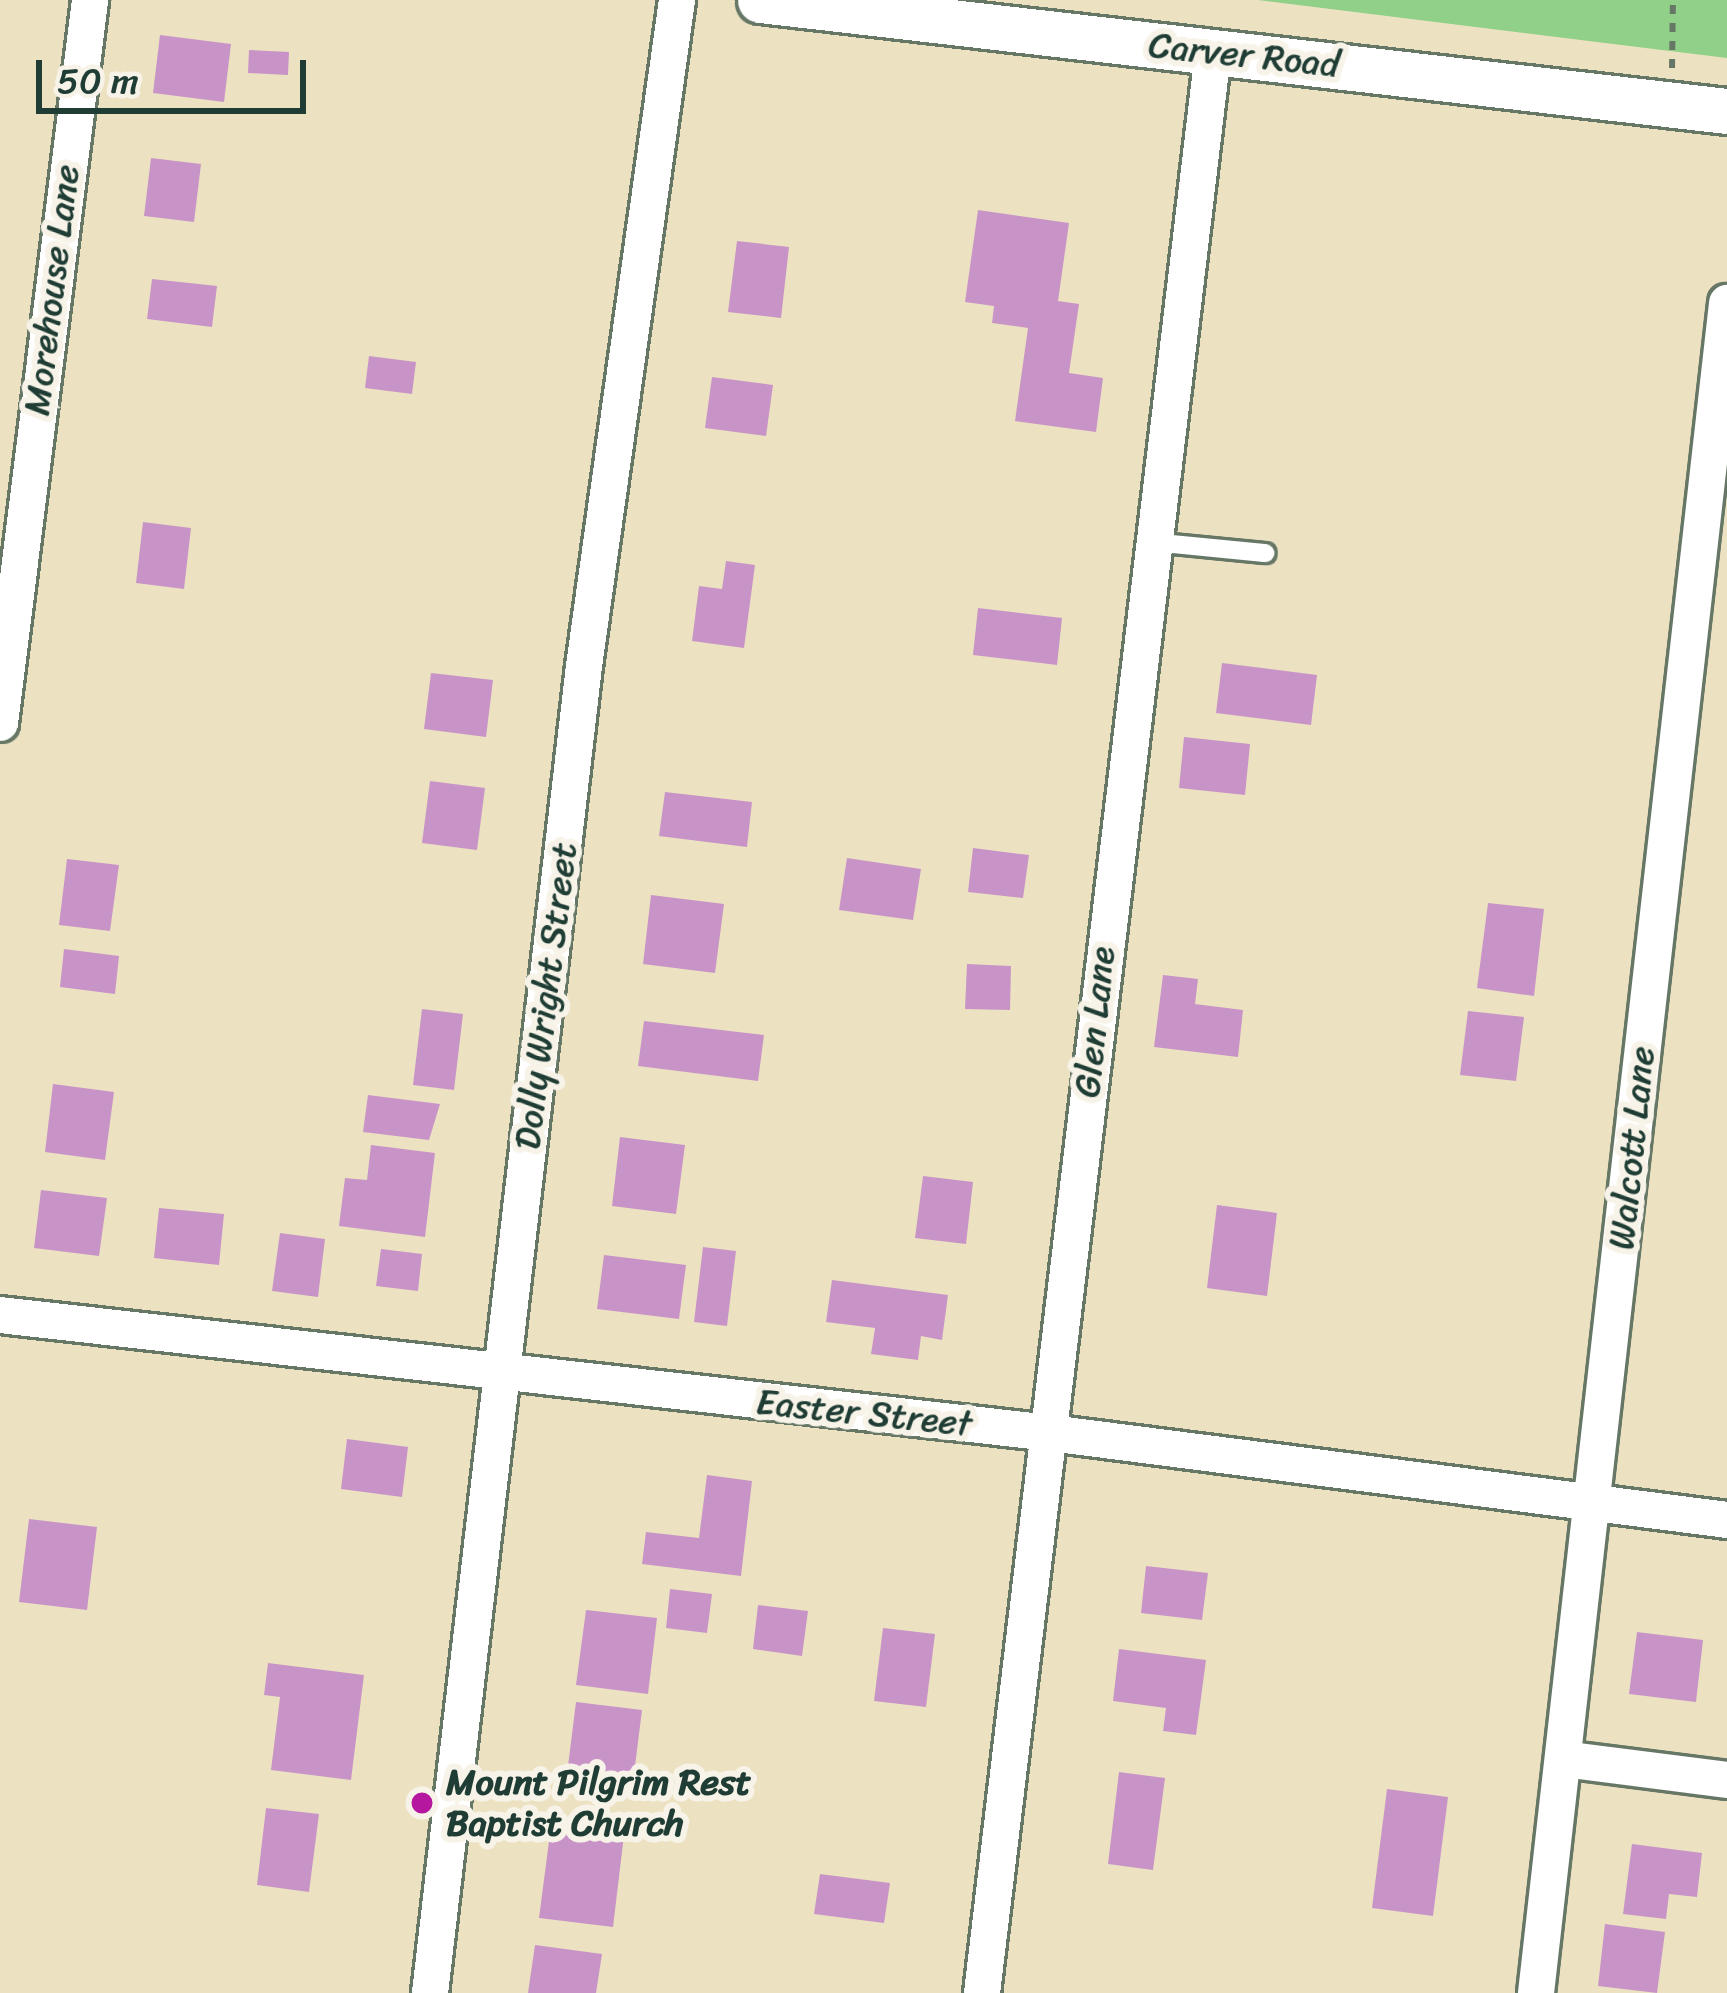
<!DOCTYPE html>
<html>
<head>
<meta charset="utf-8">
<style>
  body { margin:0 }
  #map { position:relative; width:1727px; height:1993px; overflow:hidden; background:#ece2c2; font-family:Sriracha,sans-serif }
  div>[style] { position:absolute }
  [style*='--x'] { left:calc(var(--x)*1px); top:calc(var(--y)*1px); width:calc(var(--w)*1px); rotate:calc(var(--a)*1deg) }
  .green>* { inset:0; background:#90d088 }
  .building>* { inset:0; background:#c894c7 }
  .path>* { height:6px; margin-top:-3px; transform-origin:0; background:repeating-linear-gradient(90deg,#677766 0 9px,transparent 0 18px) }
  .roads { filter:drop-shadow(3px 0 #677766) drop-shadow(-3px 0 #677766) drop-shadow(0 3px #677766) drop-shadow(0 -3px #677766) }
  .service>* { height:18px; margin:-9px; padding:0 9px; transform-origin:9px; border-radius:9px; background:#fff }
  .minor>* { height:36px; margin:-18px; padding:0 18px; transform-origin:18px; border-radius:18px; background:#fff }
  .tertiary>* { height:45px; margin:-22.5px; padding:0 22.5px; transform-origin:22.5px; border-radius:22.5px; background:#fff }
  .dots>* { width:33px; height:33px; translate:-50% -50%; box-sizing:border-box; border:6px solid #f7f3e8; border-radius:50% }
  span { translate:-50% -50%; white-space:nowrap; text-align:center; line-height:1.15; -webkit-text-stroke:12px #f7f3e8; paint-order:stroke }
  .street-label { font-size:36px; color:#1f3d34 }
  .poi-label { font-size:36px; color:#1f3d34; font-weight:700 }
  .left { translate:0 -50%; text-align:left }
  .scale { position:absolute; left:36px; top:60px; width:270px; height:54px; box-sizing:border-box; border:6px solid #1f3d34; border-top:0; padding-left:15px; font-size:36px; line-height:42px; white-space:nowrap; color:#1f3d34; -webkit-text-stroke:9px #f7f3e8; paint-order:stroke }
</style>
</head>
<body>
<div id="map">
  <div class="green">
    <i style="clip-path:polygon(1258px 0,1727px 0,1727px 58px)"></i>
  </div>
  <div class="building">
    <i style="clip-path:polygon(160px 35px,231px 44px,224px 102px,153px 93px)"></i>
    <i style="clip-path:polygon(249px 50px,289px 52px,288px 75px,248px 73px)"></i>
    <i style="clip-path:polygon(151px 158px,201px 164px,194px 222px,144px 216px)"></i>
    <i style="clip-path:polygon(978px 210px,1069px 223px,1058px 301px,1079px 304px,1069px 373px,1103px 378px,1096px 432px,1015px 421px,1028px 328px,992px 323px,994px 306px,965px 302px)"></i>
    <i style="clip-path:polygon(737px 241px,789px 247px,781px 318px,728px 312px)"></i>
    <i style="clip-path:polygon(152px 279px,217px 286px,212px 327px,147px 319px)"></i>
    <i style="clip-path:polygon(369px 356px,416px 362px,412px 394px,365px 388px)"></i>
    <i style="clip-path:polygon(712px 377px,773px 385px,766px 436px,705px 428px)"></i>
    <i style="clip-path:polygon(143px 522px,191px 528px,184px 589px,136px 583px)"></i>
    <i style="clip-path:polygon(726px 561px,755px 565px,744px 648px,692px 641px,699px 586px,722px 589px)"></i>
    <i style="clip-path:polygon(978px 608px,1062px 618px,1057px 665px,973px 655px)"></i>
    <i style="clip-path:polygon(1222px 663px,1317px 675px,1311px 725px,1216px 713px)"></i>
    <i style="clip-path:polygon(431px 673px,493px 680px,486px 737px,424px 729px)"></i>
    <i style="clip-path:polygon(1184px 737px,1250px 744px,1245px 795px,1179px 788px)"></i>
    <i style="clip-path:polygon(430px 781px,485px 788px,477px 850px,422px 843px)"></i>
    <i style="clip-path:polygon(665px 792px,752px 802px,747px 847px,659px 836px)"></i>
    <i style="clip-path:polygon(973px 848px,1029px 855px,1023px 898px,968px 892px)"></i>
    <i style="clip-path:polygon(847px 858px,921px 869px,913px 920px,839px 910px)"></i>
    <i style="clip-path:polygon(67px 859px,119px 865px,110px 931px,59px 925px)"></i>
    <i style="clip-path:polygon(651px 895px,724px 904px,715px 973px,643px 964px)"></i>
    <i style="clip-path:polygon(1488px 903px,1544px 909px,1534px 996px,1477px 988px)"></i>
    <i style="clip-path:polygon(64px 949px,119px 956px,115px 994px,60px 987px)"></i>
    <i style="clip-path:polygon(967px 964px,1011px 966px,1010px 1010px,965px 1009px)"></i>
    <i style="clip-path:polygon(1163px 975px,1198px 979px,1195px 1004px,1243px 1010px,1238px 1057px,1154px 1047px)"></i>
    <i style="clip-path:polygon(422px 1009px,463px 1014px,454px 1090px,413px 1085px)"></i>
    <i style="clip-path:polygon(1468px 1011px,1524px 1017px,1516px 1081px,1460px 1075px)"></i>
    <i style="clip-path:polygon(644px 1021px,764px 1035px,758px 1081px,638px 1066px)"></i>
    <i style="clip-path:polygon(53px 1084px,114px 1092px,105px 1160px,45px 1152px)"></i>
    <i style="clip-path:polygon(368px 1095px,440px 1104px,429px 1140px,363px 1132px)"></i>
    <i style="clip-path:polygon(620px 1137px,685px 1145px,676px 1214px,612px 1206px)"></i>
    <i style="clip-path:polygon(371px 1145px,435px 1153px,425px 1237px,339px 1226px,345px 1178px,367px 1180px)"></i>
    <i style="clip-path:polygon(923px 1176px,973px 1182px,966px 1244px,915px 1238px)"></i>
    <i style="clip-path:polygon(41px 1190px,107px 1198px,99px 1256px,34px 1248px)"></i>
    <i style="clip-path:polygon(1217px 1205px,1277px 1213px,1267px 1296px,1207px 1288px)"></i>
    <i style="clip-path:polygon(159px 1208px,224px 1214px,219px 1265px,154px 1258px)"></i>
    <i style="clip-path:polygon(280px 1233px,325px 1239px,318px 1297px,272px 1291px)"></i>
    <i style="clip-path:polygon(703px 1247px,736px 1251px,727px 1326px,694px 1322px)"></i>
    <i style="clip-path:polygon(381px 1249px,422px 1254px,418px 1291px,376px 1286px)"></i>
    <i style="clip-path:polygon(604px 1255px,686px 1265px,679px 1319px,597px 1309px)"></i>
    <i style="clip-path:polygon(832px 1280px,948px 1295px,942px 1340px,921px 1336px,918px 1360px,871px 1354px,875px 1328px,826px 1322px)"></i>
    <i style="clip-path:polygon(347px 1439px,408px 1447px,402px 1497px,341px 1489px)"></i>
    <i style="clip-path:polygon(707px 1475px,752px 1481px,741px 1576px,642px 1564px,646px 1532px,699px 1538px)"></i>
    <i style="clip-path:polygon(29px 1519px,97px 1527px,87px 1610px,19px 1602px)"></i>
    <i style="clip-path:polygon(1146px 1566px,1208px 1573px,1202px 1620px,1141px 1613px)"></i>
    <i style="clip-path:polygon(670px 1589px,712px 1594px,707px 1633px,666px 1628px)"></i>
    <i style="clip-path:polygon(758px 1605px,808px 1611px,802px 1656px,753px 1649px)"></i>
    <i style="clip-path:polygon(586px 1610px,657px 1618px,648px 1694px,576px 1685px)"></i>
    <i style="clip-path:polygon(883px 1628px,935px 1634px,926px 1707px,874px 1701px)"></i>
    <i style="clip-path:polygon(1637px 1632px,1703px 1640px,1696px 1702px,1629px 1694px)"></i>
    <i style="clip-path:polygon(1119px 1649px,1206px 1660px,1196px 1735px,1163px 1731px,1166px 1708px,1113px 1701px)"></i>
    <i style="clip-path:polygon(268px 1663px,364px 1675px,351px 1780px,271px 1770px,280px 1697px,264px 1695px)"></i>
    <i style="clip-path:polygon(576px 1702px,642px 1710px,633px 1782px,567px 1774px)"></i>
    <i style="clip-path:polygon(1119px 1772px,1165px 1778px,1153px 1870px,1108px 1864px)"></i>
    <i style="clip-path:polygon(1387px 1789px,1448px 1797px,1433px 1916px,1372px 1908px)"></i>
    <i style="clip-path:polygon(266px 1808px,319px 1814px,309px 1892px,257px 1885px)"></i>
    <i style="clip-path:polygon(551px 1826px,624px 1835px,613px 1927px,539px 1918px)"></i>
    <i style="clip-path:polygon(1632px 1844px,1702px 1853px,1697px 1897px,1669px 1894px,1666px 1919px,1623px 1914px)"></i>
    <i style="clip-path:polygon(820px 1874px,890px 1883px,884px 1923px,814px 1914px)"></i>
    <i style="clip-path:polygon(1605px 1924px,1665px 1932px,1657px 1993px,1598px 1986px)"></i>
    <i style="clip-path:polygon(535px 1945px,602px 1954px,596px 1993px,528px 1993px)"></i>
  </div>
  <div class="path">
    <i style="--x:1672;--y:68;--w:68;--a:-89.2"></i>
  </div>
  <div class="roads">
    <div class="service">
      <i style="--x:1152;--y:542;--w:114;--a:5.6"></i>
    </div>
    <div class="minor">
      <i style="--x:0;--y:723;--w:729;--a:-82.9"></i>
      <i style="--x:0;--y:1315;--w:1057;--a:6.41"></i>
      <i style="--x:1050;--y:1433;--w:683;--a:7.32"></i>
      <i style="--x:1563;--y:1759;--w:165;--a:7.3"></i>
      <i style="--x:430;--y:1993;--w:1336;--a:-83.38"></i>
      <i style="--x:584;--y:666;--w:672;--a:-82.05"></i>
      <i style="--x:982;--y:1993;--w:1955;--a:-83.21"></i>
      <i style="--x:1536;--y:1993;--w:1701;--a:-83.55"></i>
    </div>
    <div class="tertiary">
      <i style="--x:760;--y:0;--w:973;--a:6.55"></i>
    </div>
  </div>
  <div class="dots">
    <i style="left:422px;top:1803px;background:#b5179e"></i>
  </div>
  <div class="street-label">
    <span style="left:1244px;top:55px;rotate:6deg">Carver Road</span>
    <span style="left:52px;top:290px;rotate:-83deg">Morehouse Lane</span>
    <span style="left:546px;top:996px;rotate:-83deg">Dolly Wright Street</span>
    <span style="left:1095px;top:1022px;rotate:-84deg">Glen Lane</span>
    <span style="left:1632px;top:1148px;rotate:-84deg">Walcott Lane</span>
    <span style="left:864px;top:1413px;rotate:6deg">Easter Street</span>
  </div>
  <div class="poi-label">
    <span class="left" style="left:446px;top:1803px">Mount Pilgrim Rest<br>Baptist Church</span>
  </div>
  <div class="scale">50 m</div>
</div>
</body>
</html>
